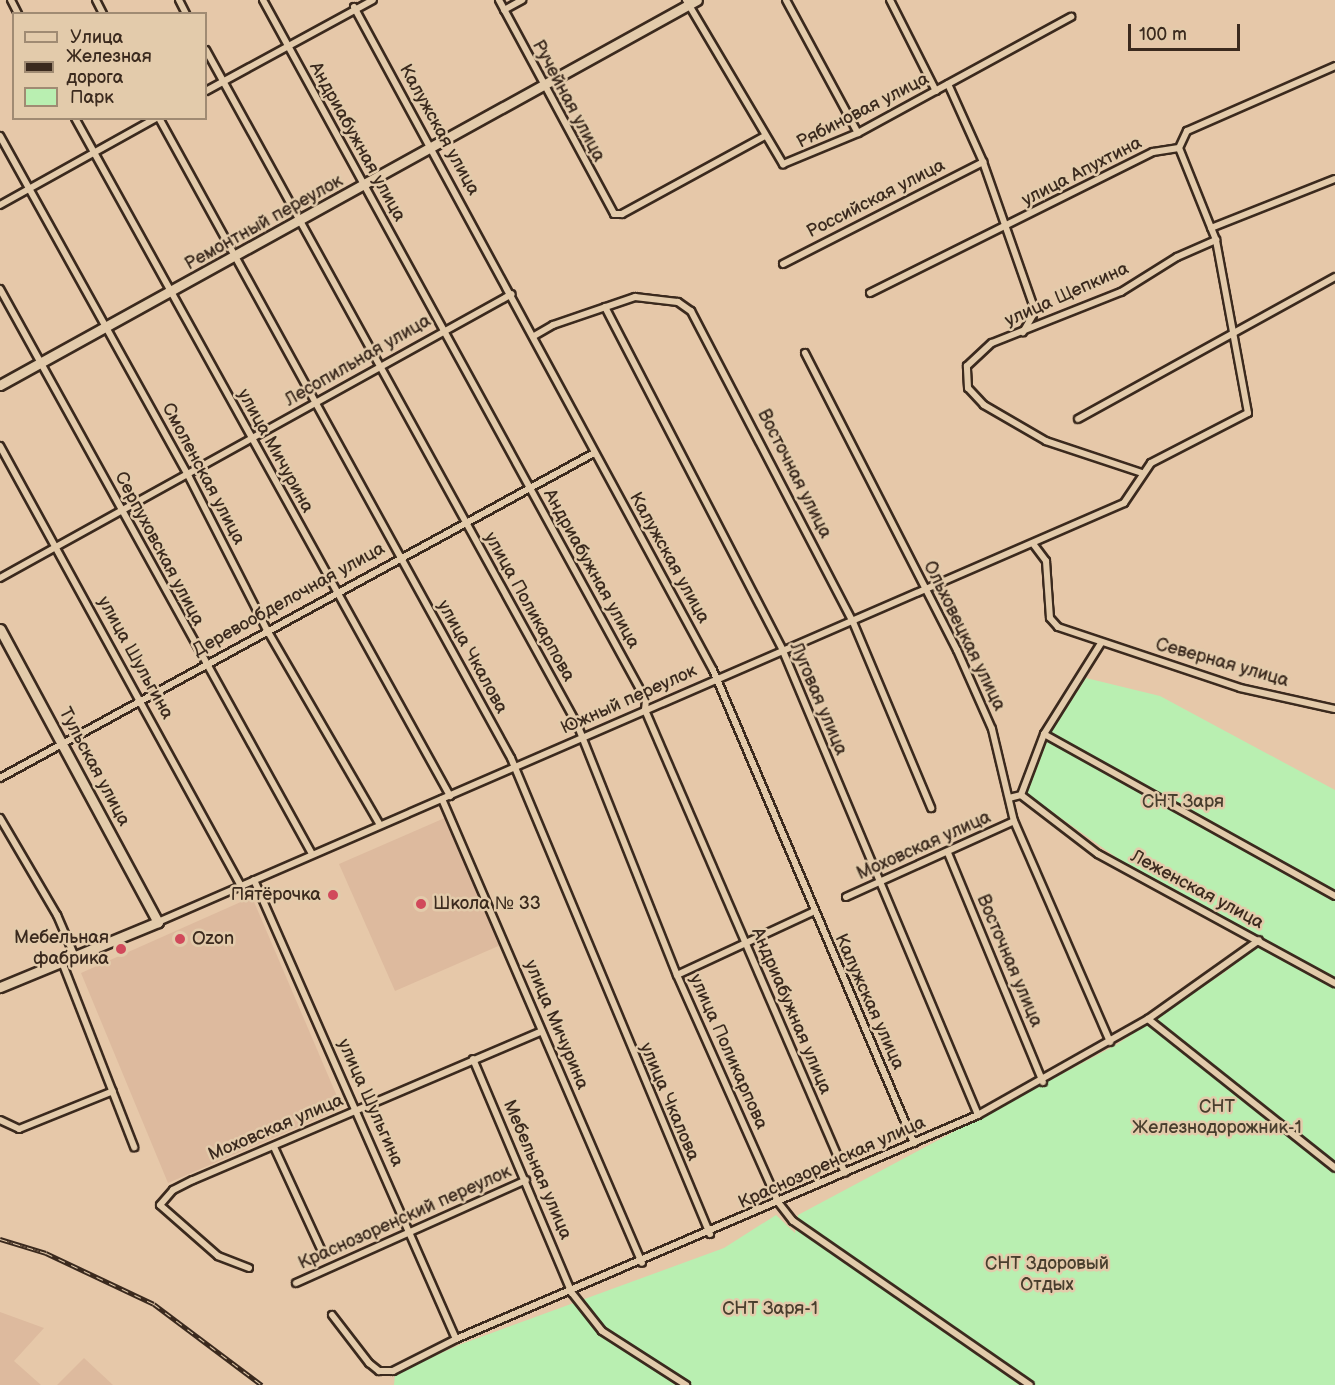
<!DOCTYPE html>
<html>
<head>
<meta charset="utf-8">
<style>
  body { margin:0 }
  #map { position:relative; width:1335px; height:1385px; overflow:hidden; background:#e6c8a9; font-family:"Balsamiq Sans",sans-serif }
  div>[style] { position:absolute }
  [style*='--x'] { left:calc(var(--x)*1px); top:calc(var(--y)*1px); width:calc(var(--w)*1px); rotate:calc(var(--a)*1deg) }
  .built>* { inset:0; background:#ddba9e }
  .green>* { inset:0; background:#b9efb1 }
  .roads { filter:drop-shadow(2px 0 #3b2a1e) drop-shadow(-2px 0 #3b2a1e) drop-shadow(0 2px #3b2a1e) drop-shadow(0 -2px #3b2a1e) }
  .minor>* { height:6px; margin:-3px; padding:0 3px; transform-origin:3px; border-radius:3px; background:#e3cbab }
  .secondary>* { height:9px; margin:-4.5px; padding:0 4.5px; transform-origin:4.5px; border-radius:4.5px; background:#e3cbab }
  .rail>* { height:4.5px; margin-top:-2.25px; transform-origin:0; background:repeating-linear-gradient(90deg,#e3cbab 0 7px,#3b2a1e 0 14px); box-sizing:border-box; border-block:2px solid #3b2a1e }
  .dots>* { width:16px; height:16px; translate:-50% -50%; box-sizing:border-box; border:3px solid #e3cbab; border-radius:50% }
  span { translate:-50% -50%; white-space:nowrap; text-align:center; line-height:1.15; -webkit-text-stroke:5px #e3cbab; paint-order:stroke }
  .street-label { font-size:18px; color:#3b2a1e }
  .park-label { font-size:18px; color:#483e2d }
  .poi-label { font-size:18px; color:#3b2a1e }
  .right { translate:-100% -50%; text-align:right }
  .left { translate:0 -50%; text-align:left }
  .legend { position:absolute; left:12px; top:12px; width:195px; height:108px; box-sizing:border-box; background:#e3cbab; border:2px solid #a08b73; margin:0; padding:8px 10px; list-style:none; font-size:18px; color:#3b2a1e }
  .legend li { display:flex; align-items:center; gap:12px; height:30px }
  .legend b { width:30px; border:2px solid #a08b73 }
  .scale { position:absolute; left:1128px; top:24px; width:112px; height:27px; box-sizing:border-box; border:3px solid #3b2a1e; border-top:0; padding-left:8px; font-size:18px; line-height:21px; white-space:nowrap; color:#3b2a1e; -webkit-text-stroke:4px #e3cbab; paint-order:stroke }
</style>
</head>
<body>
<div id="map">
  <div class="built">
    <i style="clip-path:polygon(447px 817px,503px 944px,395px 991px,339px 864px)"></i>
    <i style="clip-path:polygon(252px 897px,342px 1108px,168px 1183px,81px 973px)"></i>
    <i style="clip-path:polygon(0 1312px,44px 1328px,14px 1361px,41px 1385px,0 1385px)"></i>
    <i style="clip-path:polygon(84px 1358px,113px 1385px,57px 1385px)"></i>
  </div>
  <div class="green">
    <i style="clip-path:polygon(1086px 678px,1160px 696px,1335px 790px,1335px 1385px,394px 1385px,395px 1374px,459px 1345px,724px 1248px,776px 1215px,795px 1233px,798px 1215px,1116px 1045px,1225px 972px,1265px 939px,1130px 867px,1027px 794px,1050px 734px)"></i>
  </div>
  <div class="roads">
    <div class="minor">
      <i style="--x:11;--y:0;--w:16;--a:63"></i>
      <i style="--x:96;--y:0;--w:16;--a:63"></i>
      <i style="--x:179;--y:0;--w:16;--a:63"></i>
      <i style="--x:263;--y:0;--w:798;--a:61.32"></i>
      <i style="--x:646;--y:700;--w:10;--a:96"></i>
      <i style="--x:645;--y:710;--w:504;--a:66.64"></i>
      <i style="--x:499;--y:0;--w:243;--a:61.7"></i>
      <i style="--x:614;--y:214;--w:8;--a:0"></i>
      <i style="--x:622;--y:214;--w:163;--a:-28.6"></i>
      <i style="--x:686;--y:0;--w:191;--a:59.4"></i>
      <i style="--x:783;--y:164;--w:81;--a:-22.5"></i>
      <i style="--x:858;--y:133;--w:243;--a:-28.6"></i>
      <i style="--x:786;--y:0;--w:151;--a:61.6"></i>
      <i style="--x:890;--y:0;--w:102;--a:63.2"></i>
      <i style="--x:354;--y:7;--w:754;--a:61.57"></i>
      <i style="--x:713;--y:670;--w:514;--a:66.98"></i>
      <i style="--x:504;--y:10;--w:21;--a:-29"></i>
      <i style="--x:206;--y:50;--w:769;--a:61.17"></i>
      <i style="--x:577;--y:724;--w:270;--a:68.3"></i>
      <i style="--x:677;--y:975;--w:248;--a:66"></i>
      <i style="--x:778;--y:1202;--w:24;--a:52"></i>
      <i style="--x:793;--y:1221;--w:288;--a:34.7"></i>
      <i style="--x:948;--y:84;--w:85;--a:65.8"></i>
      <i style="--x:983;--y:162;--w:151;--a:70.7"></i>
      <i style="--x:1033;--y:305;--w:10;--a:90"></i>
      <i style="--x:1033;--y:315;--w:20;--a:120"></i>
      <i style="--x:206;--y:91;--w:190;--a:-28.6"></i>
      <i style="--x:75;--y:118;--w:775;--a:61.05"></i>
      <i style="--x:159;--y:118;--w:730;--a:61.19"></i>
      <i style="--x:511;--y:758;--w:516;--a:67.31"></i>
      <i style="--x:0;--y:136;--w:388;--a:61"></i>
      <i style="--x:188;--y:475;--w:174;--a:63"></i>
      <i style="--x:267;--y:630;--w:225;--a:59.9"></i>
      <i style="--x:1179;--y:148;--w:19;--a:-65"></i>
      <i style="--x:1187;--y:131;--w:162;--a:-23.7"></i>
      <i style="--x:0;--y:205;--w:179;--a:-29.1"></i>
      <i style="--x:1211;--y:228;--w:133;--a:-21.6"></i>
      <i style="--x:783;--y:264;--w:225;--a:-27"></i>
      <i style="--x:0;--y:289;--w:645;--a:61.09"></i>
      <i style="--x:870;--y:293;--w:316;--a:-26.5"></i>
      <i style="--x:1153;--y:152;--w:26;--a:-9"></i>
      <i style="--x:605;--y:307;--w:387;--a:62.6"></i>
      <i style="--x:783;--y:651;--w:503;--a:67.2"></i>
      <i style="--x:534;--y:336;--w:22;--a:-30"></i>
      <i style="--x:553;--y:325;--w:87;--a:-18.9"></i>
      <i style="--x:635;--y:297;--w:43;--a:6.6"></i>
      <i style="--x:678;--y:302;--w:16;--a:35"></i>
      <i style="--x:691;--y:311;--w:351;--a:62.5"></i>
      <i style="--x:853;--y:622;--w:202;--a:67.2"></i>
      <i style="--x:805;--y:353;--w:334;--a:62.9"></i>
      <i style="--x:957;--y:650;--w:86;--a:66.1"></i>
      <i style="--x:992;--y:729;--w:95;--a:76.6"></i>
      <i style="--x:1014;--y:821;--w:241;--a:66.5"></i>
      <i style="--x:1078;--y:419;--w:294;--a:-28.9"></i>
      <i style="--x:0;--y:446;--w:502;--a:61.29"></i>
      <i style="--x:1142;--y:473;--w:101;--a:-161.6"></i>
      <i style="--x:1046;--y:441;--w:72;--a:-149.9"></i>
      <i style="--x:984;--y:405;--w:23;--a:-133"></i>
      <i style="--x:968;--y:388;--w:22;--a:-93"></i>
      <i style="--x:967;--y:366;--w:34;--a:-43"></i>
      <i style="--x:992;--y:343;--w:139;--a:-21.6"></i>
      <i style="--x:1121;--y:292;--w:66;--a:-32"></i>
      <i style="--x:1177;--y:257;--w:43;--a:-23.6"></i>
      <i style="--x:1034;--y:545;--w:20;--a:53"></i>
      <i style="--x:1046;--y:561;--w:57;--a:86"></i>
      <i style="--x:1050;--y:618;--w:12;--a:48"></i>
      <i style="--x:1058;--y:627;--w:192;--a:18.5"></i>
      <i style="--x:1240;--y:688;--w:97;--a:12.5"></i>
      <i style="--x:0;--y:578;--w:585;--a:-29.02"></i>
      <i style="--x:1044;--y:734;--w:333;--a:29.1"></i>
      <i style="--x:0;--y:778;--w:677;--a:-28.68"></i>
      <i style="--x:1021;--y:795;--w:65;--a:-69.3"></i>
      <i style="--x:1044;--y:734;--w:107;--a:-57.9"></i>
      <i style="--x:1009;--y:798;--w:12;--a:-14"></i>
      <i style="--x:1021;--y:795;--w:97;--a:37.5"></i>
      <i style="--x:1098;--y:854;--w:270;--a:28.6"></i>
      <i style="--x:442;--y:799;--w:505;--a:66.68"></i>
      <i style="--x:0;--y:818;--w:113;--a:59.6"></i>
      <i style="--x:57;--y:915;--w:46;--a:66.8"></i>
      <i style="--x:948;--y:853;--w:248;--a:67.5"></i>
      <i style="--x:254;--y:880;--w:501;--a:66.25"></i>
      <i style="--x:846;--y:897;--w:184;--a:-24.3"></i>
      <i style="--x:158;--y:922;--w:1053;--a:-23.45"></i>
      <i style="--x:1124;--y:503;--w:48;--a:-56"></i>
      <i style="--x:1151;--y:463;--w:109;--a:-27.3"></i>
      <i style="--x:1248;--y:413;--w:176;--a:-100.5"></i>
      <i style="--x:1216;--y:240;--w:99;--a:-111.9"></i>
      <i style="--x:62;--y:962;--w:199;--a:68.7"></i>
      <i style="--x:677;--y:975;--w:150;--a:-24.9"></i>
      <i style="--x:1148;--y:1019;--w:239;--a:38.5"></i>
      <i style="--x:473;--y:1059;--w:254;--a:67.1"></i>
      <i style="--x:572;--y:1293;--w:48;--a:51.7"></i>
      <i style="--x:602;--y:1331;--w:100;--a:32.7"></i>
      <i style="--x:0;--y:1120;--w:21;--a:25"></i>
      <i style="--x:19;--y:1129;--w:101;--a:-22"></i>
      <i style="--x:274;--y:1147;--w:112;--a:65.3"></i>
      <i style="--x:249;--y:1268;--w:33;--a:-159"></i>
      <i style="--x:218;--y:1256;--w:77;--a:-138.7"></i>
      <i style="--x:160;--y:1205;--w:20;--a:-49"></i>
      <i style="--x:173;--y:1190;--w:22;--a:-27"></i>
      <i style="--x:193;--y:1180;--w:379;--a:-23.1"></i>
      <i style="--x:296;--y:1283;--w:252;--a:-24.1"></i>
      <i style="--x:332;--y:1315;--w:61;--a:52.4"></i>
      <i style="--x:369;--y:1363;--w:13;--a:39"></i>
      <i style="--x:379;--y:1371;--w:14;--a:0"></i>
      <i style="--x:393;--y:1371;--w:71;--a:-26.9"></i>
      <i style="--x:456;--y:1339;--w:568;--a:-23.23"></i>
      <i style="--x:978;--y:1115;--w:195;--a:-29.5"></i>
      <i style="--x:1148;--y:1019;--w:136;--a:-35.4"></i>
    </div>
    <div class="secondary">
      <i style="--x:0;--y:385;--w:796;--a:-28.91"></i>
      <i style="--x:0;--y:629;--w:333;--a:61.7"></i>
      <i style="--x:158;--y:922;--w:171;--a:157.6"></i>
    </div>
  </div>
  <div class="rail">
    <i style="--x:0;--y:1239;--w:48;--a:16.9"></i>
    <i style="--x:46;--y:1253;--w:119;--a:25.3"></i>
    <i style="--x:154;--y:1304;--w:135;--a:36.9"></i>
  </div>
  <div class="dots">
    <i style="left:333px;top:895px;background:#d1495b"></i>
    <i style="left:421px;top:904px;background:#d1495b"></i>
    <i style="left:180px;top:939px;background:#d1495b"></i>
    <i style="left:121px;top:949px;background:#d1495b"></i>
  </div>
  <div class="street-label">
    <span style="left:568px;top:101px;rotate:62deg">Ручейная улица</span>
    <span style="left:863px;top:111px;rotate:-27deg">Рябиновая улица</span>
    <span style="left:439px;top:130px;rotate:61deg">Калужская улица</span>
    <span style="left:357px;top:142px;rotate:61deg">Андриабужная улица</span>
    <span style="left:1082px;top:172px;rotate:-27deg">улица Апухтина</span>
    <span style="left:876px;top:199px;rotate:-27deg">Российская улица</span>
    <span style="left:264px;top:223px;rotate:-29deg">Ремонтный переулок</span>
    <span style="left:1067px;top:295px;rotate:-24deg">улица Щепкина</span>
    <span style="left:358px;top:361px;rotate:-30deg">Лесопильная улица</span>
    <span style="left:275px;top:451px;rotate:61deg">улица Мичурина</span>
    <span style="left:203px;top:474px;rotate:62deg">Смоленская улица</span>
    <span style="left:794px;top:474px;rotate:63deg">Восточная улица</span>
    <span style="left:159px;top:549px;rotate:62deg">Серпуховская улица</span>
    <span style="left:669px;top:558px;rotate:61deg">Калужская улица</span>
    <span style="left:591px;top:569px;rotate:61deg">Андриабужная улица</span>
    <span style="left:289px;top:600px;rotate:-29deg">Деревообделочная улица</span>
    <span style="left:529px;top:607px;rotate:61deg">улица Поликарпова</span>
    <span style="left:964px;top:636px;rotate:64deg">Ольховецкая улица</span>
    <span style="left:472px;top:657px;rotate:61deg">улица Чкалова</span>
    <span style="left:135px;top:658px;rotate:61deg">улица Шульгина</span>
    <span style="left:1222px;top:663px;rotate:16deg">Северная улица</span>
    <span style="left:818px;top:699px;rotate:67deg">Луговая улица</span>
    <span style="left:629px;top:700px;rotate:-24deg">Южный переулок</span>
    <span style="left:94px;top:767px;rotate:62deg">Тульская улица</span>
    <span style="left:924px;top:846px;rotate:-24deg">Моховская улица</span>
    <span style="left:1197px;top:890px;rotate:28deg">Леженская улица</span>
    <span style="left:1009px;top:961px;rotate:67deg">Восточная улица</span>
    <span style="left:869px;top:1002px;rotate:66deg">Калужская улица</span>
    <span style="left:791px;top:1011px;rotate:67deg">Андриабужная улица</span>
    <span style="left:556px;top:1025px;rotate:67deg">улица Мичурина</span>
    <span style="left:728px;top:1052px;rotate:66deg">улица Поликарпова</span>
    <span style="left:669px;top:1102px;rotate:67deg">улица Чкалова</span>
    <span style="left:370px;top:1103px;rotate:66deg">улица Шульгина</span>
    <span style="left:276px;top:1128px;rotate:-23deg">Моховская улица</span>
    <span style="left:832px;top:1163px;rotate:-24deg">Краснозоренская улица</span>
    <span style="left:537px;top:1170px;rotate:67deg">Мебельная улица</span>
    <span style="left:405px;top:1218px;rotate:-24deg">Краснозоренский переулок</span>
  </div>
  <div class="park-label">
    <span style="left:1183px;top:802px">СНТ Заря</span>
    <span style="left:1217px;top:1118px">СНТ<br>Железнодорожник-1</span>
    <span style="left:1047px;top:1275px">СНТ Здоровый<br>Отдых</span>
    <span style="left:770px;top:1309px">СНТ Заря-1</span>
  </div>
  <div class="poi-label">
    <span class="right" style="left:321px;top:895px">Пятёрочка</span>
    <span class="left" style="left:433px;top:904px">Школа № 33</span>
    <span class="right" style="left:109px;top:949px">Мебельная<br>фабрика</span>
    <span class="left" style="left:192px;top:939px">Ozon</span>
  </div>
  <ul class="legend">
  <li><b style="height:8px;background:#e3cbab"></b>Улица</li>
  <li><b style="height:8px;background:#3b2a1e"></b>Железная дорога</li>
  <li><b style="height:16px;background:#b9efb1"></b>Парк</li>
  </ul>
  <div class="scale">100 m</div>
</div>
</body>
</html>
